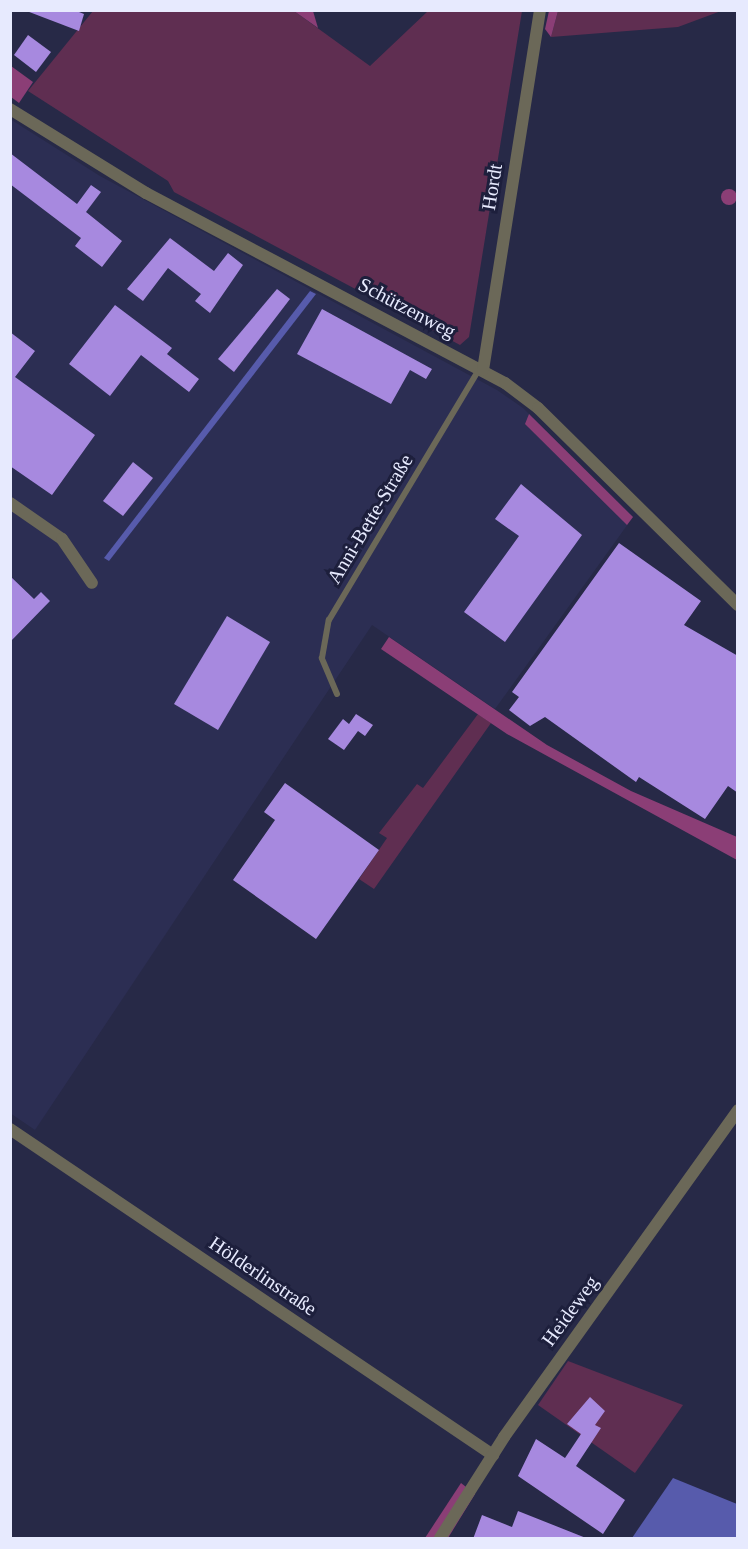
<!DOCTYPE html>
<html>
<head>
<meta charset="utf-8">
<style>
  body { margin:0 }
  #map { position:relative; width:748px; height:1549px; overflow:hidden; background:#272947; font-family:Georgia,serif }
  div>[style] { position:absolute }
  [style*='--x'] { left:calc(var(--x)*1px); top:calc(var(--y)*1px); width:calc(var(--w)*1px); rotate:calc(var(--a)*1deg) }
  .built>* { inset:0; background:#2c2e53 }
  .green>* { inset:0; background:#5f2e51 }
  .forest>* { inset:0; background:#8b3e76 }
  .round { border-radius:50% }
  .water>* { inset:0; background:#575bac }
  .building>* { inset:0; background:#a789df }
  .lane>* { height:6px; margin:-3px; padding:0 3px; transform-origin:3px; border-radius:3px; background:#6b6858 }
  .street>* { height:12px; margin:-6px; padding:0 6px; transform-origin:6px; border-radius:6px; background:#6b6858 }
  span { translate:-50% -50%; white-space:nowrap; text-align:center; line-height:1.15; -webkit-text-stroke:6px #1d1f3c; paint-order:stroke }
  .street-label { font-size:20px; color:#e7eafe }
  .frame { position:absolute; inset:0; border:12px solid #e7eafe; pointer-events:none }
</style>
</head>
<body>
<div id="map">
  <div class="built">
    <i style="clip-path:polygon(10px 119px,100px 176px,497px 390px,523px 408px,633px 517px,495px 709px,372px 625px,35px 1130px,10px 1113px)"></i>
  </div>
  <div class="green">
    <i style="clip-path:polygon(93px 11px,294px 11px,370px 66px,428px 11px,522px 11px,469px 337px,460px 345px,174px 192px,168px 181px,28px 91px)"></i>
    <i style="clip-path:polygon(558px 11px,721px 11px,678px 27px,551px 37px)"></i>
    <i style="clip-path:polygon(478px 714px,491px 723px,374px 889px,359px 879px,387px 838px,379px 833px,417px 784px,423px 788px)"></i>
    <i style="clip-path:polygon(568px 1361px,683px 1405px,635px 1473px,538px 1405px)"></i>
  </div>
  <div class="forest">
    <i style="clip-path:polygon(294px 11px,313px 11px,318px 28px)"></i>
    <i style="clip-path:polygon(549px 11px,558px 11px,551px 37px,545px 29px)"></i>
    <i style="clip-path:polygon(11px 66px,33px 82px,19px 103px,11px 97px)"></i>
    <i class="round" style="left:721px;top:189px;width:16px;height:16px"></i>
    <i style="clip-path:polygon(529px 414px,633px 517px,627px 525px,525px 424px)"></i>
    <i style="clip-path:polygon(389px 637px,547px 745px,631px 791px,737px 837px,737px 860px,507px 734px,381px 649px)"></i>
    <i style="clip-path:polygon(461px 1483px,475px 1494px,448px 1538px,425px 1538px)"></i>
  </div>
  <div class="water">
    <i style="clip-path:polygon(310px 291px,316px 294px,109px 561px,104px 558px)"></i>
    <i style="clip-path:polygon(673px 1478px,737px 1504px,737px 1538px,632px 1538px)"></i>
  </div>
  <div class="building">
    <i style="clip-path:polygon(24px 10px,74px 10px,84px 14px,79px 31px)"></i>
    <i style="clip-path:polygon(28px 35px,51px 52px,36px 72px,14px 55px)"></i>
    <i style="clip-path:polygon(10px 153px,77px 204px,91px 185px,101px 192px,86px 212px,122px 241px,102px 267px,75px 246px,81px 238px,10px 184px)"></i>
    <i style="clip-path:polygon(170px 238px,214px 271px,228px 253px,243px 265px,210px 313px,195px 301px,201px 294px,168px 268px,143px 301px,127px 289px)"></i>
    <i style="clip-path:polygon(277px 289px,290px 299px,234px 372px,218px 359px)"></i>
    <i style="clip-path:polygon(115px 305px,172px 348px,167px 354px,199px 379px,189px 392px,141px 355px,110px 396px,69px 364px)"></i>
    <i style="clip-path:polygon(322px 309px,432px 369px,426px 379px,410px 370px,391px 404px,297px 354px)"></i>
    <i style="clip-path:polygon(10px 332px,35px 351px,15px 377px,95px 435px,52px 495px,10px 466px)"></i>
    <i style="clip-path:polygon(133px 462px,153px 478px,123px 516px,103px 501px)"></i>
    <i style="clip-path:polygon(521px 484px,582px 535px,505px 642px,464px 612px,519px 536px,495px 519px)"></i>
    <i style="clip-path:polygon(619px 543px,701px 601px,684px 625px,738px 656px,738px 793px,728px 786px,705px 819px,639px 777px,636px 782px,545px 717px,530px 726px,509px 710px,519px 697px,512px 692px)"></i>
    <i style="clip-path:polygon(10px 576px,34px 599px,41px 592px,50px 601px,10px 642px)"></i>
    <i style="clip-path:polygon(227px 616px,270px 642px,218px 730px,174px 704px)"></i>
    <i style="clip-path:polygon(356px 714px,373px 725px,365px 736px,358px 731px,344px 750px,328px 739px,343px 719px,349px 724px)"></i>
    <i style="clip-path:polygon(285px 783px,379px 850px,316px 939px,233px 880px,275px 820px,264px 812px)"></i>
    <i style="clip-path:polygon(590px 1397px,605px 1411px,595px 1425px,601px 1428px,576px 1466px,625px 1500px,603px 1534px,518px 1476px,536px 1439px,565px 1458px,581px 1434px,567px 1424px)"></i>
    <i style="clip-path:polygon(518px 1511px,586px 1538px,586px 1539px,473px 1539px,482px 1515px,512px 1527px)"></i>
  </div>
  <div class="lane">
    <i style="--x:337;--y:694;--w:39;--a:-113"></i>
    <i style="--x:322;--y:658;--w:39;--a:-80"></i>
    <i style="--x:329;--y:620;--w:292;--a:-59.1"></i>
  </div>
  <div class="street">
    <i style="--x:10;--y:109;--w:160;--a:31.7"></i>
    <i style="--x:146;--y:193;--w:406;--a:27.9"></i>
    <i style="--x:505;--y:383;--w:41;--a:37.1"></i>
    <i style="--x:538;--y:408;--w:281;--a:44.6"></i>
    <i style="--x:483;--y:370;--w:364;--a:-81"></i>
    <i style="--x:10;--y:503;--w:63;--a:34.7"></i>
    <i style="--x:62;--y:539;--w:53;--a:55.7"></i>
    <i style="--x:10;--y:1129;--w:583;--a:34.02"></i>
    <i style="--x:440;--y:1538;--w:120;--a:-57.6"></i>
    <i style="--x:504;--y:1437;--w:402;--a:-54.4"></i>
  </div>
  <div class="street-label">
    <span style="left:492px;top:187px;rotate:-81deg">Hordt</span>
    <span style="left:407px;top:308px;rotate:28deg">Schützenweg</span>
    <span style="left:370px;top:519px;rotate:-59deg">Anni-Bette-Straße</span>
    <span style="left:263px;top:1276px;rotate:34deg">Hölderlinstraße</span>
    <span style="left:570px;top:1311px;rotate:-54deg">Heideweg</span>
  </div>
  <div class="frame"></div>
</div>
</body>
</html>
